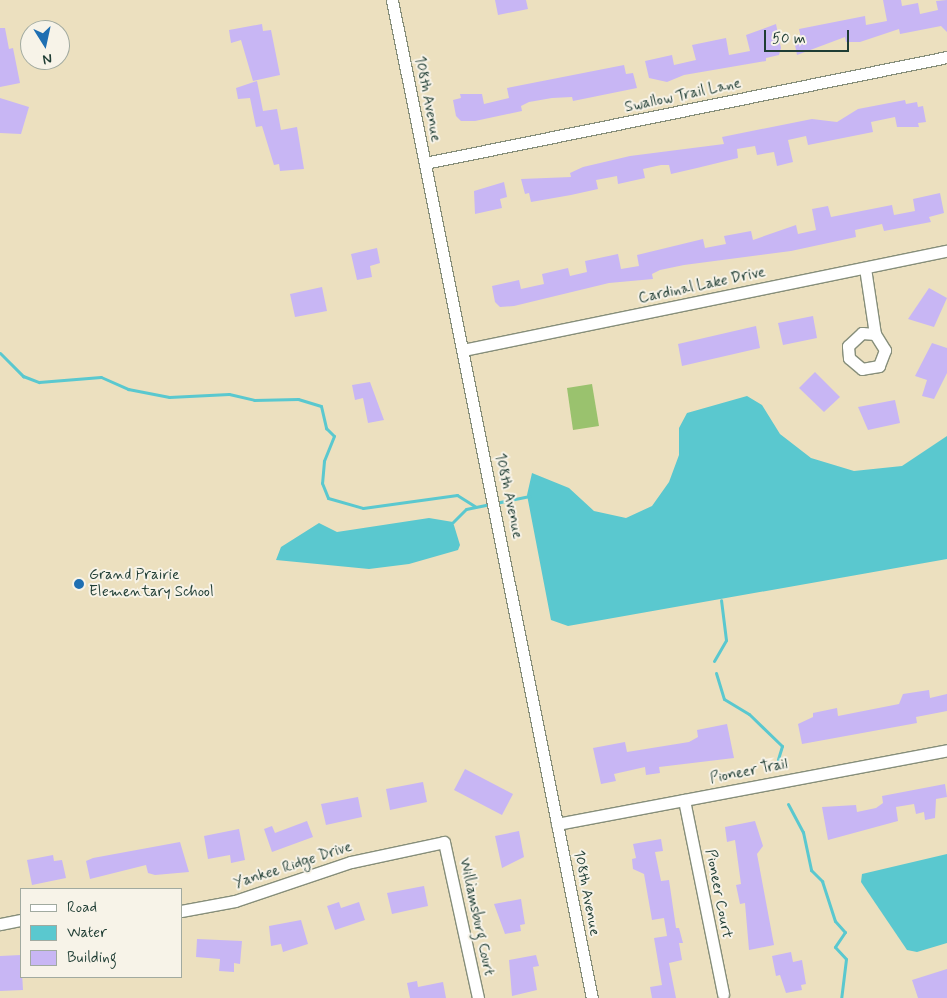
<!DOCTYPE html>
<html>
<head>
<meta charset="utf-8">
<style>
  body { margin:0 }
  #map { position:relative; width:947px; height:998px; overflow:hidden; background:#ece0bf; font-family:Mynerve,sans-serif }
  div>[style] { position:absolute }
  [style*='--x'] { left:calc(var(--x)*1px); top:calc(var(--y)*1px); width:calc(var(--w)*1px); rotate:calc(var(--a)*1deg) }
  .green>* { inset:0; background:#9ac26e }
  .water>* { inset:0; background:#5ac8cf }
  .stream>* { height:3px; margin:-1.5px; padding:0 1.5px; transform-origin:1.5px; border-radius:1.5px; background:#5ac8cf }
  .building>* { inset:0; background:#c8b6f4 }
  .roads { filter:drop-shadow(1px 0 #868e7a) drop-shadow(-1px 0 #868e7a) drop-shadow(0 1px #868e7a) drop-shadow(0 -1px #868e7a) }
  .minor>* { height:11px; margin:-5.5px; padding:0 5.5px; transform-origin:5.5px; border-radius:5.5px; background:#fff }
  .dots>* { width:14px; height:14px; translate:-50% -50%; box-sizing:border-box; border:2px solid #f7f3e8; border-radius:50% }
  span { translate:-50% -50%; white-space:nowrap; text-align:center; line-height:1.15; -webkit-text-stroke:4px #f7f3e8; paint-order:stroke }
  .street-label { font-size:15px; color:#1f3d34 }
  .poi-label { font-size:15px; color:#1f3d34 }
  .left { translate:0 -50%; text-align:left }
  .legend { position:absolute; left:20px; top:888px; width:162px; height:90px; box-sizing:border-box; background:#f7f3e8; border:1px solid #a1aaa0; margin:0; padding:6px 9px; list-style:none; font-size:15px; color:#1f3d34 }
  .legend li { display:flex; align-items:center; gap:10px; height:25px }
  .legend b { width:25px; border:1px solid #a1aaa0 }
  .north { position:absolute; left:20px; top:20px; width:50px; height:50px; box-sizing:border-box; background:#f7f3e8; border:1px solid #a1aaa0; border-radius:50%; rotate:170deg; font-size:14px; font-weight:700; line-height:20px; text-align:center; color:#1f3d34 }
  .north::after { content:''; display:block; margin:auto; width:18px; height:22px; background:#1f6fb2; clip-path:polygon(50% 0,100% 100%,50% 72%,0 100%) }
  .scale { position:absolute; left:764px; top:30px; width:85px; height:22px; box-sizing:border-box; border:2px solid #1f3d34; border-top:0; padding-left:6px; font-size:15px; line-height:18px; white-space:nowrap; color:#1f3d34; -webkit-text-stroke:4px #f7f3e8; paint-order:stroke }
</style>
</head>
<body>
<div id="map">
  <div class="green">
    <i style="clip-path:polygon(592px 384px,599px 426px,573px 430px,567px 388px)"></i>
  </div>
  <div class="water">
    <i style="clip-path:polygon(747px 396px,762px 405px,780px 434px,811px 458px,854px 471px,902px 466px,947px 436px,947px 559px,568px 626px,551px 620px,527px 495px,532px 473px,569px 488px,594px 511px,626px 518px,652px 506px,669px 482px,679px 455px,679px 428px,687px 413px)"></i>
    <i style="clip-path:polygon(429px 518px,453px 522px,460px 545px,458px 550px,409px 564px,369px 569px,276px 560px,281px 547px,319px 523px,337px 532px)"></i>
    <i style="clip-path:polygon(947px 854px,947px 943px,917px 952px,907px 950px,861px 882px,862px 874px)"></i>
  </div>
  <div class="stream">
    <i style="--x:0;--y:353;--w:33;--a:45"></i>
    <i style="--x:23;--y:376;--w:17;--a:21"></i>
    <i style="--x:39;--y:382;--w:62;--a:-4.6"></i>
    <i style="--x:101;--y:377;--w:30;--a:24"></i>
    <i style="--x:128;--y:389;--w:42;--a:11"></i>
    <i style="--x:169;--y:397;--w:60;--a:-2.9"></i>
    <i style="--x:229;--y:394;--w:26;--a:13"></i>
    <i style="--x:254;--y:400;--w:44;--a:-1.3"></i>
    <i style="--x:298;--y:399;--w:24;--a:17"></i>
    <i style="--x:321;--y:406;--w:23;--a:77"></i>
    <i style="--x:326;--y:428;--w:11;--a:45"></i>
    <i style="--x:334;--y:436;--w:27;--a:112"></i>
    <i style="--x:324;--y:461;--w:22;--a:95"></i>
    <i style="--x:322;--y:483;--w:16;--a:68"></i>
    <i style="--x:328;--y:498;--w:36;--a:16"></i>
    <i style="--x:363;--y:508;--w:95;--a:-7.9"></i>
    <i style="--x:457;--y:495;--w:22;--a:32"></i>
    <i style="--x:453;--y:522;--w:18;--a:-45"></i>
    <i style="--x:466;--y:509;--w:65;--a:-11.5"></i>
    <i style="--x:714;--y:661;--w:24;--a:-60"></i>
    <i style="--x:726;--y:640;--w:40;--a:-97.1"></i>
    <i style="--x:716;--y:673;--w:27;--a:73"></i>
    <i style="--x:724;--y:699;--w:29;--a:31"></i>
    <i style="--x:749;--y:714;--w:46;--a:44.1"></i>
    <i style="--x:782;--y:746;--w:14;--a:107"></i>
    <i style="--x:788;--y:804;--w:32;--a:62"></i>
    <i style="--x:803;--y:832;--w:39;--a:78"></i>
    <i style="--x:811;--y:870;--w:16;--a:45"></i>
    <i style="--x:822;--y:881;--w:42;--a:72"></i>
    <i style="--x:835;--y:921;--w:15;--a:48"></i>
    <i style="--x:845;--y:932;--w:18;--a:124"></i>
    <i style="--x:835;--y:947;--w:16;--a:47"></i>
    <i style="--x:846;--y:959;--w:39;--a:97"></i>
  </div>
  <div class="building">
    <i style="clip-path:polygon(495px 0,526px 0,528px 9px,498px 15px)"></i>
    <i style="clip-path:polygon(883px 0,901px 0,902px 6px,918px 3px,920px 14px,938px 10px,936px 1px,947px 0,947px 32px,941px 26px,900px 34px,899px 29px,860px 42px,846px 42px,845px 37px,797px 55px,794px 40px,801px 38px,799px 29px,865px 16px,866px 25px,887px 21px)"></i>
    <i style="clip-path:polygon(262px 24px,263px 31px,271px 30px,280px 75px,253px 81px,241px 40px,231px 43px,229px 30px)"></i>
    <i style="clip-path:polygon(776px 24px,781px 48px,779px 55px,766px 58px,766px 61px,684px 75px,667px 82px,649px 78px,645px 61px,672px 55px,674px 65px,696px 60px,692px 45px,726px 38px,729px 55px,750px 51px,746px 35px)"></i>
    <i style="clip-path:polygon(0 28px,5px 28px,9px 49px,13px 48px,20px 83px,0 87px)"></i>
    <i style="clip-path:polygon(624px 65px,626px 74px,633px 73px,637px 88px,573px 101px,572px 97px,552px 98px,529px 102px,521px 106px,522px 111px,475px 121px,461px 121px,456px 116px,453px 100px,461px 98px,460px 94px,482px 94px,484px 104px,509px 98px,507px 88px)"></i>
    <i style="clip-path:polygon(257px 81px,263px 111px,277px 109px,281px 130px,297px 127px,304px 169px,280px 171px,279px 164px,274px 165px,262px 126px,256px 127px,250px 98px,238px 99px,236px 88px)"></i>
    <i style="clip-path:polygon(0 98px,29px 107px,21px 134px,0 133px)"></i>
    <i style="clip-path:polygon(905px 100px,906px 104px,917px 102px,918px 107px,923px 106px,926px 122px,918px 123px,919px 127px,897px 127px,895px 117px,871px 122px,873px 132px,808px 145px,806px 136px,788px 140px,793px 162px,777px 166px,774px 152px,757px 155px,755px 146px,737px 149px,738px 158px,697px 168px,671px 174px,669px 165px,661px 165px,643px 169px,645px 178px,618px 184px,617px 176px,596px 180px,598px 189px,571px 195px,531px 202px,529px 193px,525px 194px,521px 179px,571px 177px,570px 173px,583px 167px,630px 156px,724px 144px,722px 137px,812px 119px,837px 122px,858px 109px)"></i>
    <i style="clip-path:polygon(504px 182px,507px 197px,500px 199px,502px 208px,475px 214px,474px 191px)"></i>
    <i style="clip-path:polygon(940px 193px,944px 213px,929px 217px,931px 222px,884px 231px,882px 224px,855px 230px,856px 237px,791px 251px,684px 265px,660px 270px,652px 274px,653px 279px,609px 283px,514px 306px,500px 307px,495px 302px,492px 286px,519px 280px,521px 289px,544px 284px,542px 274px,568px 268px,570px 276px,587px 272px,585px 261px,618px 254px,621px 269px,639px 266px,637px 255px,703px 239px,705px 248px,726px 244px,724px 236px,751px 231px,753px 240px,796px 225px,798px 234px,816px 230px,812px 209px,828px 206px,831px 217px,892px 205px,894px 215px,915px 211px,913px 199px)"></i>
    <i style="clip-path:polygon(377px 248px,380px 263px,370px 266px,372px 277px,357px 280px,351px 254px)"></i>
    <i style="clip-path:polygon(322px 287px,327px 311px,295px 317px,290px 294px)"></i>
    <i style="clip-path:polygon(929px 288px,947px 298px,934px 327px,908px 319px)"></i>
    <i style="clip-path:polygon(813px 316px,817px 338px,783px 345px,778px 323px)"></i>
    <i style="clip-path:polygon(756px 326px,760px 348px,682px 366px,678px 344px)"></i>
    <i style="clip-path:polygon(932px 343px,947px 348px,947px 373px,934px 399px,922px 396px,927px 380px,915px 376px)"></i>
    <i style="clip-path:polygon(815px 372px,840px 397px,824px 412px,799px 388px)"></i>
    <i style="clip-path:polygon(370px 382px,384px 420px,368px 423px,363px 398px,355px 400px,352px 385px)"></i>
    <i style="clip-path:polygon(895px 400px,900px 423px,868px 430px,858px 407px)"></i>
    <i style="clip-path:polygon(929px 690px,930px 698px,947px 694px,947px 711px,916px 717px,917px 723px,802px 744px,798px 724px,813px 717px,813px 713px,837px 708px,838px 716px,899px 704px,903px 694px)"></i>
    <i style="clip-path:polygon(727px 724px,734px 758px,659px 767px,660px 773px,646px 775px,645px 767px,614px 774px,616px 781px,601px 784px,593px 748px,625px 742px,627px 752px,689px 742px,698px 737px,697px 730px)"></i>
    <i style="clip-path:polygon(465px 769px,513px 794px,502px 815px,454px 790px)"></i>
    <i style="clip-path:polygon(423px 782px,427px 802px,390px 810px,386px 789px)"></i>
    <i style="clip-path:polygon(945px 784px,947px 797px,936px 799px,935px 818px,925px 820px,924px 812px,916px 814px,914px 804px,896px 807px,898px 821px,828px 840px,822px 807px,856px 805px,857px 812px,876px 808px,883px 803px,882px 796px)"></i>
    <i style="clip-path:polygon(358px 797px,362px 817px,326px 825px,321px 804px)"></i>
    <i style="clip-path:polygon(307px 821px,313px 837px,272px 852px,264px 829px,272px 826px,275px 833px)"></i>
    <i style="clip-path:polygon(755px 821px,763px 846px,757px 854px,774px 945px,749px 950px,745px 903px,740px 904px,736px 885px,741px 884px,735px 840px,727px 842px,725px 827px)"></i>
    <i style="clip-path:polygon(239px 829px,245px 860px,231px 863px,230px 855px,208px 859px,204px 836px)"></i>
    <i style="clip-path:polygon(519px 831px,524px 857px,502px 868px,495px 836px)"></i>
    <i style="clip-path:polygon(661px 839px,663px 851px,655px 852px,661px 881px,669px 880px,676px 928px,679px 928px,683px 943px,679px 943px,682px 960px,669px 963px,676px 998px,652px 998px,650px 987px,662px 985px,654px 938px,667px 936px,664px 918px,652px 920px,644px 874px,633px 869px,632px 859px,636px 858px,633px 844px)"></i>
    <i style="clip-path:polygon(180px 842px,189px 872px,155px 875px,148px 873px,146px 865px,90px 879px,86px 861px,93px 858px)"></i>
    <i style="clip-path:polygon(53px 855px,54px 861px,62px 860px,66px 878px,32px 885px,27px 860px)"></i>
    <i style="clip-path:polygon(424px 886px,428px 906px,392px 914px,387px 893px)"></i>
    <i style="clip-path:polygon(521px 899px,525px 924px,520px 925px,521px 931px,505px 934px,494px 904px)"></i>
    <i style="clip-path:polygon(339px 902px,341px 908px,359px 902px,365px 920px,335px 930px,327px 906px)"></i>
    <i style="clip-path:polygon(301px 920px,308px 944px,283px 952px,281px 944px,271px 946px,269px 926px)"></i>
    <i style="clip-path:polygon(197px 939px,242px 941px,240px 964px,234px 963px,234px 972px,219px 971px,220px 959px,196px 957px)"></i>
    <i style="clip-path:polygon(791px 952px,793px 962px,802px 960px,806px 984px,801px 985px,802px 990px,786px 993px,780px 975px,776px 976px,772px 956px)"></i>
    <i style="clip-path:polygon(21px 955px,23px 990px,0 991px,0 956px)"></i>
    <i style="clip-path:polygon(536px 955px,539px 966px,533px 967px,537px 990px,512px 996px,509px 960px)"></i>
    <i style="clip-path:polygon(947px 969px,947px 998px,918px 998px,912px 980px)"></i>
    <i style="clip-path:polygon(417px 981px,418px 987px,443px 982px,446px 998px,410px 998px,407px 983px)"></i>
  </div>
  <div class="roads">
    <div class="minor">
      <i style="--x:392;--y:0;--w:1018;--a:78.67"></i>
      <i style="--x:425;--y:163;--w:533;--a:-11.48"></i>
      <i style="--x:865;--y:268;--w:67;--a:81.4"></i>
      <i style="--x:875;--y:334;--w:19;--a:58"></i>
      <i style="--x:885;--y:350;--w:17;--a:111"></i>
      <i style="--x:879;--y:366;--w:17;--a:170"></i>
      <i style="--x:862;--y:369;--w:17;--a:-140"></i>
      <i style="--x:849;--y:358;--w:12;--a:-95"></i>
      <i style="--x:848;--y:346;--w:19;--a:-43"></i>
      <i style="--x:862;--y:333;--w:13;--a:4"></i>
      <i style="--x:463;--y:350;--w:494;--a:-11.6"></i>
      <i style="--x:684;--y:800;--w:198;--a:78.6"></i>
      <i style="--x:557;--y:824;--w:397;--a:-10.7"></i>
      <i style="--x:181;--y:911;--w:55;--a:-10.5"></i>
      <i style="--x:235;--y:901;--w:122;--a:-18.6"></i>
      <i style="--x:351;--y:862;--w:95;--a:-12.1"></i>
      <i style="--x:444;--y:842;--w:160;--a:77.7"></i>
      <i style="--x:0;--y:924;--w:21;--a:-11"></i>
    </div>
  </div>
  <div class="dots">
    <i style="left:79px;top:584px;background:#1f6fb2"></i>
  </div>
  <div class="street-label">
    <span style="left:683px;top:96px;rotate:-12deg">Swallow Trail Lane</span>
    <span style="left:427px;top:99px;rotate:79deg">108th Avenue</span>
    <span style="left:702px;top:286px;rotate:-12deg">Cardinal Lake Drive</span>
    <span style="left:508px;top:496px;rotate:78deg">108th Avenue</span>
    <span style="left:749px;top:772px;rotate:-11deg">Pioneer Trail</span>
    <span style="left:293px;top:866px;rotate:-18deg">Yankee Ridge Drive</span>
    <span style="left:586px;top:893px;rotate:79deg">108th Avenue</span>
    <span style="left:718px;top:894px;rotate:79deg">Pioneer Court</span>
    <span style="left:476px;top:917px;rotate:78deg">Williamsburg Court</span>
  </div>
  <div class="poi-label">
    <span class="left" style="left:89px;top:584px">Grand Prairie<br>Elementary School</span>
  </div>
  <ul class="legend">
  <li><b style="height:6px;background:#fff"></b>Road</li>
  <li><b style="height:14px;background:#5ac8cf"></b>Water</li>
  <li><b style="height:14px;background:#c8b6f4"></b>Building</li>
  </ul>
  <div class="north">N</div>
  <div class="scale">50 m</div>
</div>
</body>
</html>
